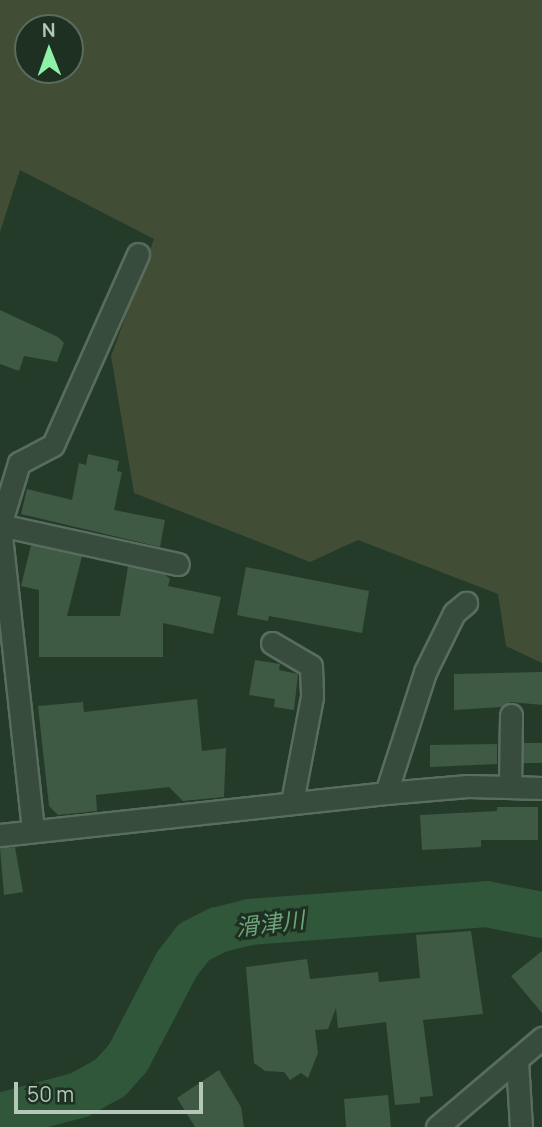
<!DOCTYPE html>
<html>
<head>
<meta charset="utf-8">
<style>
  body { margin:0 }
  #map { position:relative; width:542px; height:1127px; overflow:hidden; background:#243b29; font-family:Manrope,"Noto Sans JP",sans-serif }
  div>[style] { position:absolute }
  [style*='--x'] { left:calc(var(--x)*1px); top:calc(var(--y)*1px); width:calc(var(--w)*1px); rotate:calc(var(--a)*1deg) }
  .green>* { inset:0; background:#414d34 }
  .river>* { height:46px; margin:-23px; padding:0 23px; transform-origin:23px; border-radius:23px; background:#305739 }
  .building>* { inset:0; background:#3e5944 }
  .roads { filter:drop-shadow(2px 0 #596c5e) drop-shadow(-2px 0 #596c5e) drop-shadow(0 2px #596c5e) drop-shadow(0 -2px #596c5e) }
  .street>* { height:21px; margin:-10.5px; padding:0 10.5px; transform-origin:10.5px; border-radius:10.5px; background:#384c3d }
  span { translate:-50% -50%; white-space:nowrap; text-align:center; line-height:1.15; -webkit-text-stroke:6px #1d3022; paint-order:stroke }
  .water-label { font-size:23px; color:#6ea47a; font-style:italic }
  .north { position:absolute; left:14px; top:14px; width:70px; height:70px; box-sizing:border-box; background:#1d3022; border:2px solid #596c5e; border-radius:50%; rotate:359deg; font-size:19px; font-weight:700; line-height:28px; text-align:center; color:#b4c7b9 }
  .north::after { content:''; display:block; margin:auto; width:24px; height:32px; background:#8df2a7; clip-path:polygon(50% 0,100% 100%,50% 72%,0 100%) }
  .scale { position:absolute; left:14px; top:1082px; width:189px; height:32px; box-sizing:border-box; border:4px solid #b4c7b9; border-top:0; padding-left:9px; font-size:21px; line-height:24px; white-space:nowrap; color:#b4c7b9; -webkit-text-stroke:5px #1d3022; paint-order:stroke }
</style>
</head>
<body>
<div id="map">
  <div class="green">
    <i style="clip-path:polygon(evenodd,0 0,542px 0,542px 663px,506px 646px,498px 594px,358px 540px,310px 562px,134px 493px,111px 356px,154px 239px,20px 170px,0 232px,0 0,28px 28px,70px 28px,70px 70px,28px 70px,28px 28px)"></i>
  </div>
  <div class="river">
    <i style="--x:0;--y:1116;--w:82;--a:-14.9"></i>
    <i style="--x:79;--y:1095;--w:35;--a:-29"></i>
    <i style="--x:110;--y:1078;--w:27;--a:-48"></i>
    <i style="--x:128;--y:1058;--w:106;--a:-62.5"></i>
    <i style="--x:177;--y:964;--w:28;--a:-52"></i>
    <i style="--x:194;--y:942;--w:27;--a:-27"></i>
    <i style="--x:218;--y:930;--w:32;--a:-14"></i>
    <i style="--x:249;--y:922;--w:238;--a:-4.3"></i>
    <i style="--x:486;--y:904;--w:57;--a:11.1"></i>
  </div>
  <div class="building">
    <i style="clip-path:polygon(0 310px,58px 337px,64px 343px,57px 362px,24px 356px,19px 371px,0 364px)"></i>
    <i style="clip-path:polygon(88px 454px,119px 461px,117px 471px,122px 472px,114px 510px,165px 520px,160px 547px,21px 514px,27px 489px,72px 500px,79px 463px,86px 465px)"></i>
    <i style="clip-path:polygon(31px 545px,82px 556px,67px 616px,120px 616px,128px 566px,164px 574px,170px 579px,168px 586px,221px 597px,213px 634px,163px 623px,163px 657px,39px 657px,39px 590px,21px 586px)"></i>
    <i style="clip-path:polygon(246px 567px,369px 591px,362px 633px,269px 616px,268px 621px,237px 615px)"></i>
    <i style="clip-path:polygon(255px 660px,280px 664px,279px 670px,298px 674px,294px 710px,274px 707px,275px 699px,249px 695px)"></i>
    <i style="clip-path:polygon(542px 672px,542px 705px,511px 702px,501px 707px,454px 710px,454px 674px)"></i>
    <i style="clip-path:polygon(197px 699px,202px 751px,226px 748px,224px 797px,183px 801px,169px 787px,96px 795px,97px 811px,58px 815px,49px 806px,38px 706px,83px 702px,84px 712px)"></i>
    <i style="clip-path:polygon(524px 743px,542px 743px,542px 763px,523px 763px)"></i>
    <i style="clip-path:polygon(497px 744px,497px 764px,430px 767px,430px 745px)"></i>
    <i style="clip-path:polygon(497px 807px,538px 807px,538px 840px,481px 840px,481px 847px,422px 850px,420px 815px,497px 811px)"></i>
    <i style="clip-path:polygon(15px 847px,23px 892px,4px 895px,0 848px)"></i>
    <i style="clip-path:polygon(471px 931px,483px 1014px,423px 1020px,433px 1096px,420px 1097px,420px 1103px,395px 1105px,386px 1022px,338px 1028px,336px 1008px,328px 1029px,315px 1030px,318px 1053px,308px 1078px,301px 1073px,290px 1080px,284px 1072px,265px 1071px,254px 1063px,246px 967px,307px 959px,310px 979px,378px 972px,379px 982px,420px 978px,416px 935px)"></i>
    <i style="clip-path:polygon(542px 951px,542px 1013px,511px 976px)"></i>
    <i style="clip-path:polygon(219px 1070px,241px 1107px,244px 1127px,195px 1127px,177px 1098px)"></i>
    <i style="clip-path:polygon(388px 1095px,391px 1127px,346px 1127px,344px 1099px)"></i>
  </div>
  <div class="roads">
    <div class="street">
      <i style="--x:0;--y:525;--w:65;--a:-73"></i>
      <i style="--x:19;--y:463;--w:38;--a:-28"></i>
      <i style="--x:53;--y:445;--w:209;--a:-66"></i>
      <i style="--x:0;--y:525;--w:182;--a:12.4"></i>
      <i style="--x:0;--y:526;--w:305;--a:83.8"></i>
      <i style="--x:272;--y:643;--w:45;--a:30.5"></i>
      <i style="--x:311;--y:666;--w:31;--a:88"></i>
      <i style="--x:312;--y:697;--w:107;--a:100.8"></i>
      <i style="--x:510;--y:787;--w:72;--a:-89.2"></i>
      <i style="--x:386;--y:793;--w:127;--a:-72.1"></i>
      <i style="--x:425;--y:672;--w:66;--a:-63.8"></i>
      <i style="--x:454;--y:613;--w:16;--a:-40"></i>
      <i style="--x:0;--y:835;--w:388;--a:-6.2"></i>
      <i style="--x:386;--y:793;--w:82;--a:-4.9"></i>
      <i style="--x:468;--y:786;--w:74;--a:1.5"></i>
      <i style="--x:517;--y:1060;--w:67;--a:86.6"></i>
      <i style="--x:437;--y:1127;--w:138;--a:-40.3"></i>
    </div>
  </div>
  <div class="water-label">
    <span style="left:270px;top:923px;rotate:-7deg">滑津川</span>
  </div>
  <div class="north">N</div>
  <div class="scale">50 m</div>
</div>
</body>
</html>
